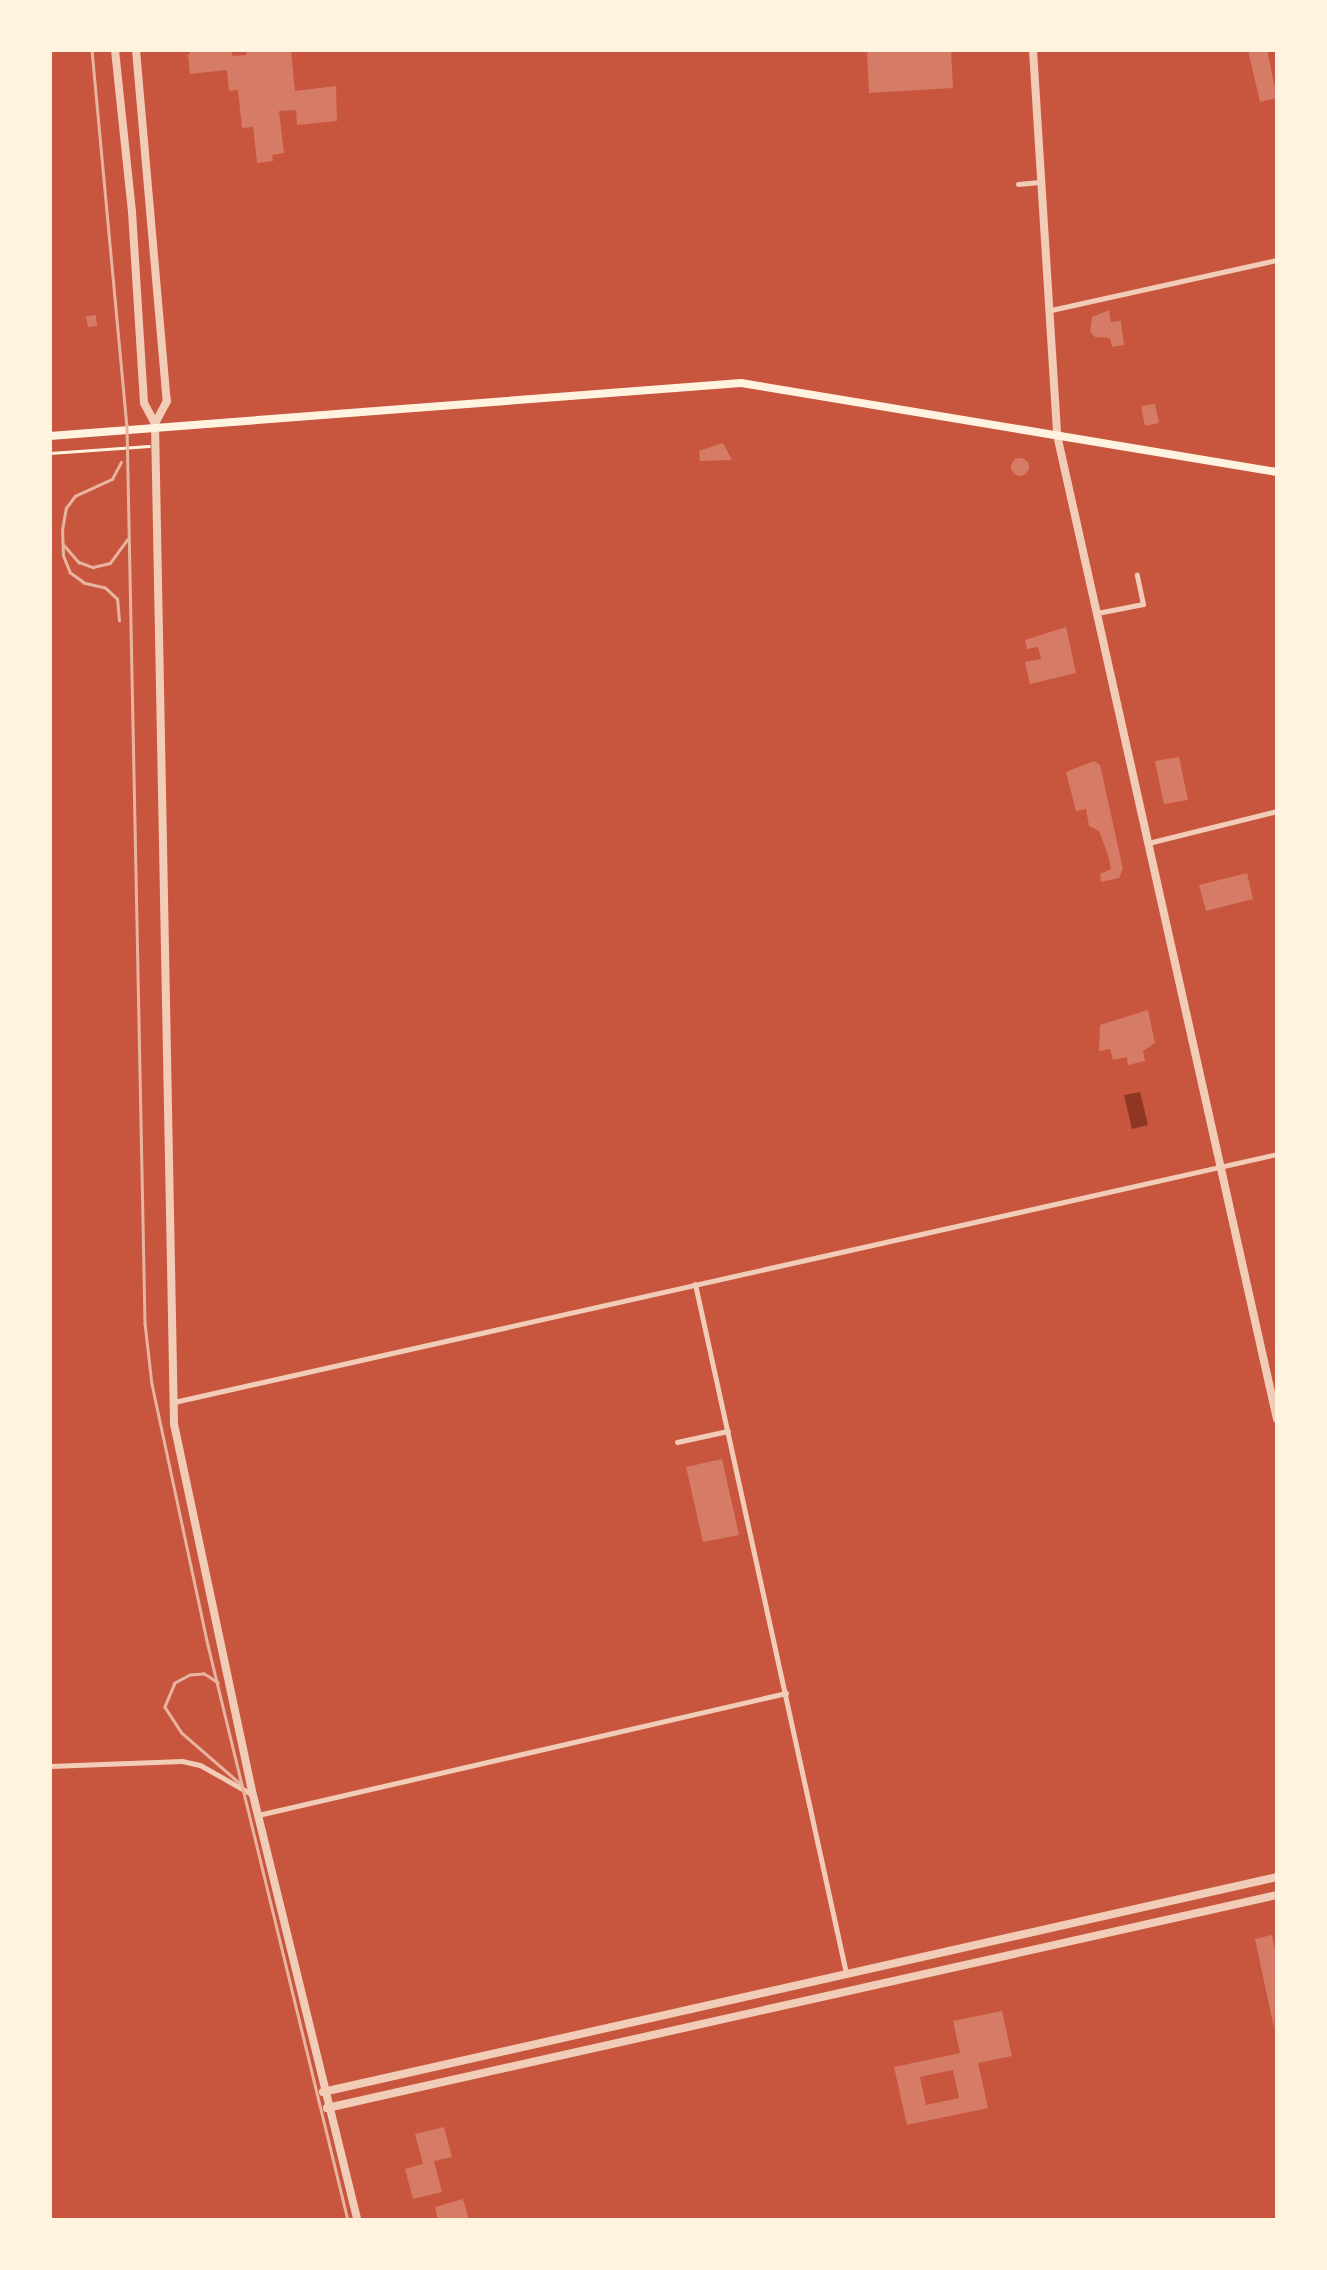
<!DOCTYPE html>
<html>
<head>
<meta charset="utf-8">
<style>
  body { margin:0 }
  #map { position:relative; width:1327px; height:2270px; overflow:hidden; background:#c8553d; font-family:Barlow,sans-serif }
  div>[style] { position:absolute }
  [style*='--x'] { left:calc(var(--x)*1px); top:calc(var(--y)*1px); width:calc(var(--w)*1px); rotate:calc(var(--a)*1deg) }
  .water>* { inset:0; background:#8f3625 }
  .building>* { inset:0; background:#d67c66 }
  .round { border-radius:50% }
  .path>* { height:2.5px; margin:-1.25px; padding:0 1.25px; transform-origin:1.25px; border-radius:1.25px; background:#fff3e0 }
  .minor>* { height:5px; margin:-2.5px; padding:0 2.5px; transform-origin:2.5px; border-radius:2.5px; background:#f1ccb7 }
  .tertiary>* { height:8px; margin:-4px; padding:0 4px; transform-origin:4px; border-radius:4px; background:#f1ccb7 }
  .secondary>* { height:8px; margin:-4px; padding:0 4px; transform-origin:4px; border-radius:4px; background:#fff3e0 }
  .tram>* { height:2.5px; margin:-1.25px; padding:0 1.25px; transform-origin:1.25px; border-radius:1.25px; background:#e9b49f }
  span { translate:-50% -50%; white-space:nowrap; text-align:center; line-height:1.15; -webkit-text-stroke:10px #fff3e0; paint-order:stroke }
  .frame { position:absolute; inset:0; border:52px solid #fff3e0; pointer-events:none }
</style>
</head>
<body>
<div id="map">
  <div class="water">
    <i style="clip-path:polygon(1140px 1092px,1148px 1125px,1132px 1129px,1124px 1095px)"></i>
  </div>
  <div class="building">
    <i style="clip-path:polygon(192px 50px,232px 50px,232px 56px,247px 55px,246px 50px,291px 50px,295px 91px,336px 86px,337px 121px,297px 125px,296px 110px,279px 111px,284px 153px,272px 155px,273px 161px,257px 163px,253px 127px,242px 128px,238px 90px,229px 91px,227px 70px,190px 74px,188px 55px)"></i>
    <i style="clip-path:polygon(867px 50px,951px 50px,953px 88px,869px 93px)"></i>
    <i style="clip-path:polygon(1248px 50px,1267px 50px,1277px 98px,1260px 102px)"></i>
    <i style="clip-path:polygon(1109px 310px,1111px 322px,1121px 321px,1124px 345px,1112px 347px,1110px 338px,1095px 337px,1090px 332px,1092px 317px)"></i>
    <i style="clip-path:polygon(96px 315px,97px 326px,88px 327px,86px 316px)"></i>
    <i style="clip-path:polygon(1155px 404px,1159px 423px,1145px 426px,1141px 406px)"></i>
    <i style="clip-path:polygon(723px 443px,732px 460px,700px 461px,699px 451px)"></i>
    <i class="round" style="left:1011px;top:458px;width:18px;height:18px"></i>
    <i style="clip-path:polygon(1066px 627px,1076px 673px,1030px 684px,1025px 662px,1041px 659px,1038px 647px,1027px 649px,1025px 640px)"></i>
    <i style="clip-path:polygon(1179px 757px,1188px 800px,1164px 804px,1155px 761px)"></i>
    <i style="clip-path:polygon(1094px 761px,1100px 765px,1123px 869px,1119px 878px,1101px 882px,1100px 874px,1111px 869px,1108px 855px,1099px 831px,1089px 826px,1086px 809px,1076px 811px,1066px 772px)"></i>
    <i style="clip-path:polygon(1247px 873px,1253px 899px,1206px 911px,1199px 885px)"></i>
    <i style="clip-path:polygon(1148px 1010px,1155px 1043px,1143px 1051px,1145px 1061px,1128px 1065px,1127px 1057px,1113px 1060px,1110px 1049px,1099px 1051px,1100px 1025px)"></i>
    <i style="clip-path:polygon(722px 1459px,739px 1535px,703px 1542px,686px 1467px)"></i>
    <i style="clip-path:polygon(1272px 1935px,1277px 1960px,1274px 2028px,1255px 1939px)"></i>
    <i style="clip-path:polygon(evenodd,1002px 2011px,1012px 2056px,978px 2063px,988px 2108px,907px 2125px,894px 2067px,960px 2053px,953px 2021px,1002px 2011px,953px 2070px,959px 2098px,926px 2105px,920px 2077px,953px 2070px)"></i>
    <i style="clip-path:polygon(444px 2127px,452px 2157px,434px 2161px,442px 2192px,413px 2199px,405px 2169px,423px 2164px,415px 2134px)"></i>
    <i style="clip-path:polygon(463px 2199px,469px 2220px,438px 2220px,435px 2207px)"></i>
  </div>
  <div class="path">
    <i style="--x:50;--y:453;--w:99;--a:-4"></i>
  </div>
  <div class="minor">
    <i style="--x:1018;--y:184;--w:22;--a:-5"></i>
    <i style="--x:1051;--y:310;--w:231;--a:-12.5"></i>
    <i style="--x:1097;--y:613;--w:47;--a:-11.1"></i>
    <i style="--x:1143;--y:604;--w:30;--a:-102"></i>
    <i style="--x:1148;--y:843;--w:133;--a:-13.9"></i>
    <i style="--x:695;--y:1284;--w:705;--a:77.64"></i>
    <i style="--x:174;--y:1402;--w:1131;--a:-12.67"></i>
    <i style="--x:677;--y:1442;--w:52;--a:-12.2"></i>
    <i style="--x:50;--y:1766;--w:132;--a:-2.2"></i>
    <i style="--x:182;--y:1761;--w:18;--a:13"></i>
    <i style="--x:200;--y:1765;--w:61;--a:29.5"></i>
    <i style="--x:258;--y:1815;--w:542;--a:-13.01"></i>
  </div>
  <div class="tertiary">
    <i style="--x:115;--y:50;--w:163;--a:84"></i>
    <i style="--x:132;--y:212;--w:191;--a:86.4"></i>
    <i style="--x:144;--y:403;--w:24;--a:62"></i>
    <i style="--x:155;--y:424;--w:1000;--a:88.91"></i>
    <i style="--x:174;--y:1424;--w:379;--a:78"></i>
    <i style="--x:253;--y:1795;--w:438;--a:76.2"></i>
    <i style="--x:136;--y:50;--w:352;--a:85"></i>
    <i style="--x:167;--y:401;--w:26;--a:118"></i>
    <i style="--x:1033;--y:50;--w:386;--a:86.4"></i>
    <i style="--x:1057;--y:435;--w:1008;--a:77.4"></i>
    <i style="--x:323;--y:2092;--w:978;--a:-12.7"></i>
    <i style="--x:327;--y:2108;--w:974;--a:-12.64"></i>
  </div>
  <div class="secondary">
    <i style="--x:50;--y:436;--w:693;--a:-4.39"></i>
    <i style="--x:741;--y:383;--w:543;--a:9.43"></i>
  </div>
  <div class="tram">
    <i style="--x:92;--y:50;--w:377;--a:84.7"></i>
    <i style="--x:127;--y:425;--w:898;--a:88.85"></i>
    <i style="--x:145;--y:1323;--w:61;--a:83.5"></i>
    <i style="--x:152;--y:1384;--w:267;--a:77.9"></i>
    <i style="--x:208;--y:1645;--w:592;--a:76.32"></i>
    <i style="--x:64;--y:545;--w:23;--a:49"></i>
    <i style="--x:79;--y:562;--w:15;--a:20"></i>
    <i style="--x:93;--y:567;--w:17;--a:-13"></i>
    <i style="--x:110;--y:563;--w:29;--a:-54"></i>
    <i style="--x:119;--y:621;--w:22;--a:-95"></i>
    <i style="--x:117;--y:599;--w:16;--a:-137"></i>
    <i style="--x:105;--y:588;--w:22;--a:-167"></i>
    <i style="--x:84;--y:583;--w:17;--a:-144"></i>
    <i style="--x:70;--y:573;--w:18;--a:-112"></i>
    <i style="--x:63;--y:556;--w:26;--a:-92"></i>
    <i style="--x:62;--y:530;--w:22;--a:-80"></i>
    <i style="--x:66;--y:508;--w:15;--a:-53"></i>
    <i style="--x:75;--y:496;--w:41;--a:-24.7"></i>
    <i style="--x:112;--y:479;--w:19;--a:-62"></i>
    <i style="--x:218;--y:1683;--w:17;--a:-147"></i>
    <i style="--x:204;--y:1674;--w:14;--a:176"></i>
    <i style="--x:190;--y:1675;--w:17;--a:152"></i>
    <i style="--x:175;--y:1683;--w:26;--a:113"></i>
    <i style="--x:165;--y:1707;--w:31;--a:57"></i>
    <i style="--x:182;--y:1733;--w:79;--a:40.9"></i>
  </div>
  <div class="frame"></div>
</div>
</body>
</html>
